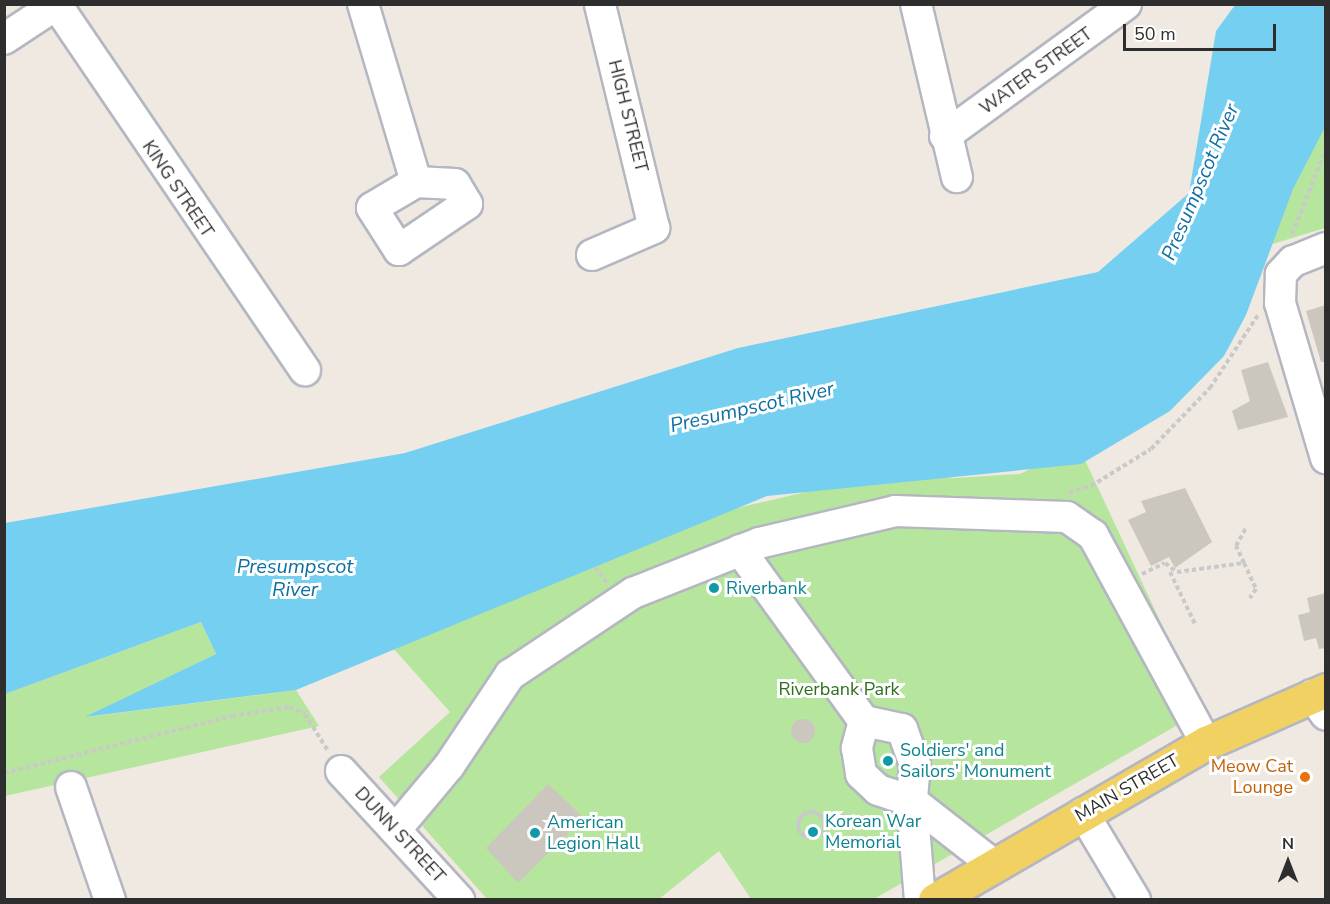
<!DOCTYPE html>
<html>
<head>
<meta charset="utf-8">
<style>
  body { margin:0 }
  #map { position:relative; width:1330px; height:904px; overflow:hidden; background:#efe9e1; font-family:"Nunito Sans",sans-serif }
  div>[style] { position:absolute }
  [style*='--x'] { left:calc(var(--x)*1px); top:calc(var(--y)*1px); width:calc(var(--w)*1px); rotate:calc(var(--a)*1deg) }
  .green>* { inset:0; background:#b6e59e }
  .water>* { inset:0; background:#75cff0 }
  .building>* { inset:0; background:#cbc7bf }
  .round { border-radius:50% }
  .path>* { height:4px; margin-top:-2px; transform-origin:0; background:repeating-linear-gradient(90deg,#c9c9c9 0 4.5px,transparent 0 7.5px) }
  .path>.ring { margin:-2px; padding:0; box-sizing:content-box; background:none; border:4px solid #c9c9c9; border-radius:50% }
  .roads { filter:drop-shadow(2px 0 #b4b7c1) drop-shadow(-2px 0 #b4b7c1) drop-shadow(0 2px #b4b7c1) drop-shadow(0 -2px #b4b7c1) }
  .minor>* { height:30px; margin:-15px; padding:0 15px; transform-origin:15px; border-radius:15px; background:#fff }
  .major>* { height:33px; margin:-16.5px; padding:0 16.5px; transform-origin:16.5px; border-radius:16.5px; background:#f2d163 }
  .dots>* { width:16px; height:16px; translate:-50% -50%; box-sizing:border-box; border:3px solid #fff; border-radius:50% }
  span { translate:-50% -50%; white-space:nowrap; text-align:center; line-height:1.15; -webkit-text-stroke:6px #fff; paint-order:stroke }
  .street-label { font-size:18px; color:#2e2e2e }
  .culture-label { font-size:18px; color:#0d838f }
  .left { translate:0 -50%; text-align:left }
  .park-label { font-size:18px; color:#2c6e1b }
  .food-label { font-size:18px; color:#c56008 }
  .right { translate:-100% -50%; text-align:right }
  .water-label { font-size:20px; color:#0d6fa3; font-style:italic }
  .frame { position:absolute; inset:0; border:6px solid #2e2e2e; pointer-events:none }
  .north { position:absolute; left:1258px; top:832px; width:60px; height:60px; -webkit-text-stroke:4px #fff; paint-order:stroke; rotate:0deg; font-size:16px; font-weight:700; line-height:24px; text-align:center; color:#2e2e2e }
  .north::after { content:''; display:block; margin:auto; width:21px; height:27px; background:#2e2e2e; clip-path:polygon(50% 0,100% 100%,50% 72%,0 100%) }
  .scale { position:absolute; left:1123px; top:24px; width:153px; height:27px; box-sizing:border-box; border:3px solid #2e2e2e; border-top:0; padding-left:8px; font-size:18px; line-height:21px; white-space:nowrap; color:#2e2e2e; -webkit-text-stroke:4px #fff; paint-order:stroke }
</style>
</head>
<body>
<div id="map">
  <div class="green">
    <i style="clip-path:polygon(1325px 79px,1325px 228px,1269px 245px)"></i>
    <i style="clip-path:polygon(1078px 445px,1202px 711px,874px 899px,751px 899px,719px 851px,659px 899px,487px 899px,379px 777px,450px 712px,385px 639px,711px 514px,884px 474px,955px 478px,1020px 474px)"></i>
    <i style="clip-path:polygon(201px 622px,216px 654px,87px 717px,296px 690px,319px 726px,5px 796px,5px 694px)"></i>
  </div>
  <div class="water">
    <i style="clip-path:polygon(1235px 5px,1325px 5px,1325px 127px,1293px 189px,1246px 315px,1224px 356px,1170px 411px,1081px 464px,767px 496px,296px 690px,85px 717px,216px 654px,201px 622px,5px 694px,5px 523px,405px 453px,738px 348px,1098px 272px,1189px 193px,1216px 31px)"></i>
  </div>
  <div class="building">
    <i style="clip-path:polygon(1326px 305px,1326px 362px,1321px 362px,1306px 311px)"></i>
    <i style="clip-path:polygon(1268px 362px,1288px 417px,1238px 430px,1232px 411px,1250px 401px,1241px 370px)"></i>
    <i style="clip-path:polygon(1185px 488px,1212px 542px,1175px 568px,1169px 557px,1151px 566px,1128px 520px,1146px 512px,1141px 501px)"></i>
    <i style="clip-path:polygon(1326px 593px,1326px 648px,1319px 649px,1316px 638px,1304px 641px,1298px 615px,1310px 612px,1307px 598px)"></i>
    <i class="round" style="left:791px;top:719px;width:24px;height:24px"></i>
    <i style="clip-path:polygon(548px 784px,584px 818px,518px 883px,486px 848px)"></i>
  </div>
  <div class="path">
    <i style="--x:1292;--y:234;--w:92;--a:-68.2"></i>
    <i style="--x:1069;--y:492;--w:23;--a:-15"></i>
    <i style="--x:1091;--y:486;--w:70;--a:-31.7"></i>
    <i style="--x:1151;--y:449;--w:85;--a:-46"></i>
    <i style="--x:1210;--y:388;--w:87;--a:-56.7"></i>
    <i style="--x:1244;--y:563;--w:19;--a:-115"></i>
    <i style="--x:1236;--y:546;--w:21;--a:-61"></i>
    <i style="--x:595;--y:567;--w:20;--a:53"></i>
    <i style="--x:1170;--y:572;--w:58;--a:64.3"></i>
    <i style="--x:1142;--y:574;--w:25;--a:-26"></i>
    <i style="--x:1165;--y:563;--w:15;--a:37"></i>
    <i style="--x:1177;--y:572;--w:68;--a:-7.7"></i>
    <i style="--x:1244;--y:563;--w:29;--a:65"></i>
    <i style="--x:1256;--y:589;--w:11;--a:124"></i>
    <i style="--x:4;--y:773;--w:235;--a:-14"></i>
    <i style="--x:232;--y:716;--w:58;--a:-9"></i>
    <i style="--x:289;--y:707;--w:17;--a:24"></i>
    <i style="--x:305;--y:714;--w:44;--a:58.1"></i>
    <i class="ring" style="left:798px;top:812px;width:22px;height:22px"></i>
    <i style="--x:824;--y:821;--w:21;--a:-17"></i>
    <i style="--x:844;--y:815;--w:21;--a:14"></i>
  </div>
  <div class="roads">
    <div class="minor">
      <i style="--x:56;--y:4;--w:443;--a:55.8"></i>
      <i style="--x:363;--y:4;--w:186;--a:73.4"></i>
      <i style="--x:416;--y:182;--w:51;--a:149.4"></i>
      <i style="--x:372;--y:208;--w:50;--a:57.3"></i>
      <i style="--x:399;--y:250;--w:82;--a:-34.1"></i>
      <i style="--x:467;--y:204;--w:23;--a:-121"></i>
      <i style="--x:455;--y:184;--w:39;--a:-177"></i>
      <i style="--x:916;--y:4;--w:178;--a:76.7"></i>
      <i style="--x:4;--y:39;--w:64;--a:-33.4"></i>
      <i style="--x:945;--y:136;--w:224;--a:-36.1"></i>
      <i style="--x:1326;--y:248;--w:35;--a:158"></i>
      <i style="--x:1293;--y:261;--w:18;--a:133"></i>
      <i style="--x:1281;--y:274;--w:29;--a:92"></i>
      <i style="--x:1280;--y:303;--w:162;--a:73.5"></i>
      <i style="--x:592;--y:255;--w:68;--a:-23.5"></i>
      <i style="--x:654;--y:228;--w:230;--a:-103.6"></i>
      <i style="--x:740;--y:550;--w:211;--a:54.1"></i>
      <i style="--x:864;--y:721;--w:39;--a:12"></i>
      <i style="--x:902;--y:729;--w:37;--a:70"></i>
      <i style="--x:915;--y:764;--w:37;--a:95"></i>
      <i style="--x:912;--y:801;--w:104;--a:38"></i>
      <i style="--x:1312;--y:695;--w:24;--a:55"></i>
      <i style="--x:864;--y:721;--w:28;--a:105"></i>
      <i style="--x:857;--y:748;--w:26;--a:81"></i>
      <i style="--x:861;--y:774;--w:23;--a:43"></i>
      <i style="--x:878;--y:790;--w:36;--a:18"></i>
      <i style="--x:912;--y:801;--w:99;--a:85.4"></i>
      <i style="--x:341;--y:771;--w:175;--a:47.5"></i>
      <i style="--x:71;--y:787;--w:120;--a:71"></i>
      <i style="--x:1083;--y:813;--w:101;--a:59.1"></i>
      <i style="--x:397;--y:828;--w:81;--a:-50"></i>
      <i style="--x:449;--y:766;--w:110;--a:-56.2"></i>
      <i style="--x:510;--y:675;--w:148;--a:-33.7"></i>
      <i style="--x:633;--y:593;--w:136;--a:-21.6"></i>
      <i style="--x:759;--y:543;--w:140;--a:-13.2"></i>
      <i style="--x:895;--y:511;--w:172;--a:2"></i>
      <i style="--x:1067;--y:517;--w:32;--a:35"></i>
      <i style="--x:1093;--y:535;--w:237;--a:61.5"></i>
    </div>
    <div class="major">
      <i style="--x:935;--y:900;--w:313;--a:-30.1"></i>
      <i style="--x:1206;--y:743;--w:131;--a:-23.8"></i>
    </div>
  </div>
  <div class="dots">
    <i style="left:714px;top:588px;background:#0f9aa8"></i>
    <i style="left:888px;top:761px;background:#0f9aa8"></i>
    <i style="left:1305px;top:777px;background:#e8710a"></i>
    <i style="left:813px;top:832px;background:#0f9aa8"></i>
    <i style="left:535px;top:833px;background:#0f9aa8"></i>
  </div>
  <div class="street-label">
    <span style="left:1036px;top:71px;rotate:-36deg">WATER STREET</span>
    <span style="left:628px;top:116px;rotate:76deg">HIGH STREET</span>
    <span style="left:178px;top:189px;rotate:56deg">KING STREET</span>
    <span style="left:1127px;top:788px;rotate:-30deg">MAIN STREET</span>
    <span style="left:400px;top:835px;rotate:47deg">DUNN STREET</span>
  </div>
  <div class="culture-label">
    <span class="left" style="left:726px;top:588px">Riverbank</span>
    <span class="left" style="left:900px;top:761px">Soldiers' and<br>Sailors' Monument</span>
    <span class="left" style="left:825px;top:832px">Korean War<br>Memorial</span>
    <span class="left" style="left:547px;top:833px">American<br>Legion Hall</span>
  </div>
  <div class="park-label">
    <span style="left:839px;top:689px">Riverbank Park</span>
  </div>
  <div class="food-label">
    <span class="right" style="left:1293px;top:777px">Meow Cat<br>Lounge</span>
  </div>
  <div class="water-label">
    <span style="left:1200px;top:182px;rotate:-67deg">Presumpscot River</span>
    <span style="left:752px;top:407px;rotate:-13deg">Presumpscot River</span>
    <span style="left:295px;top:578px">Presumpscot<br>River</span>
  </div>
  <div class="frame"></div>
  <div class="north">N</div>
  <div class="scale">50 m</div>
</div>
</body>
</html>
